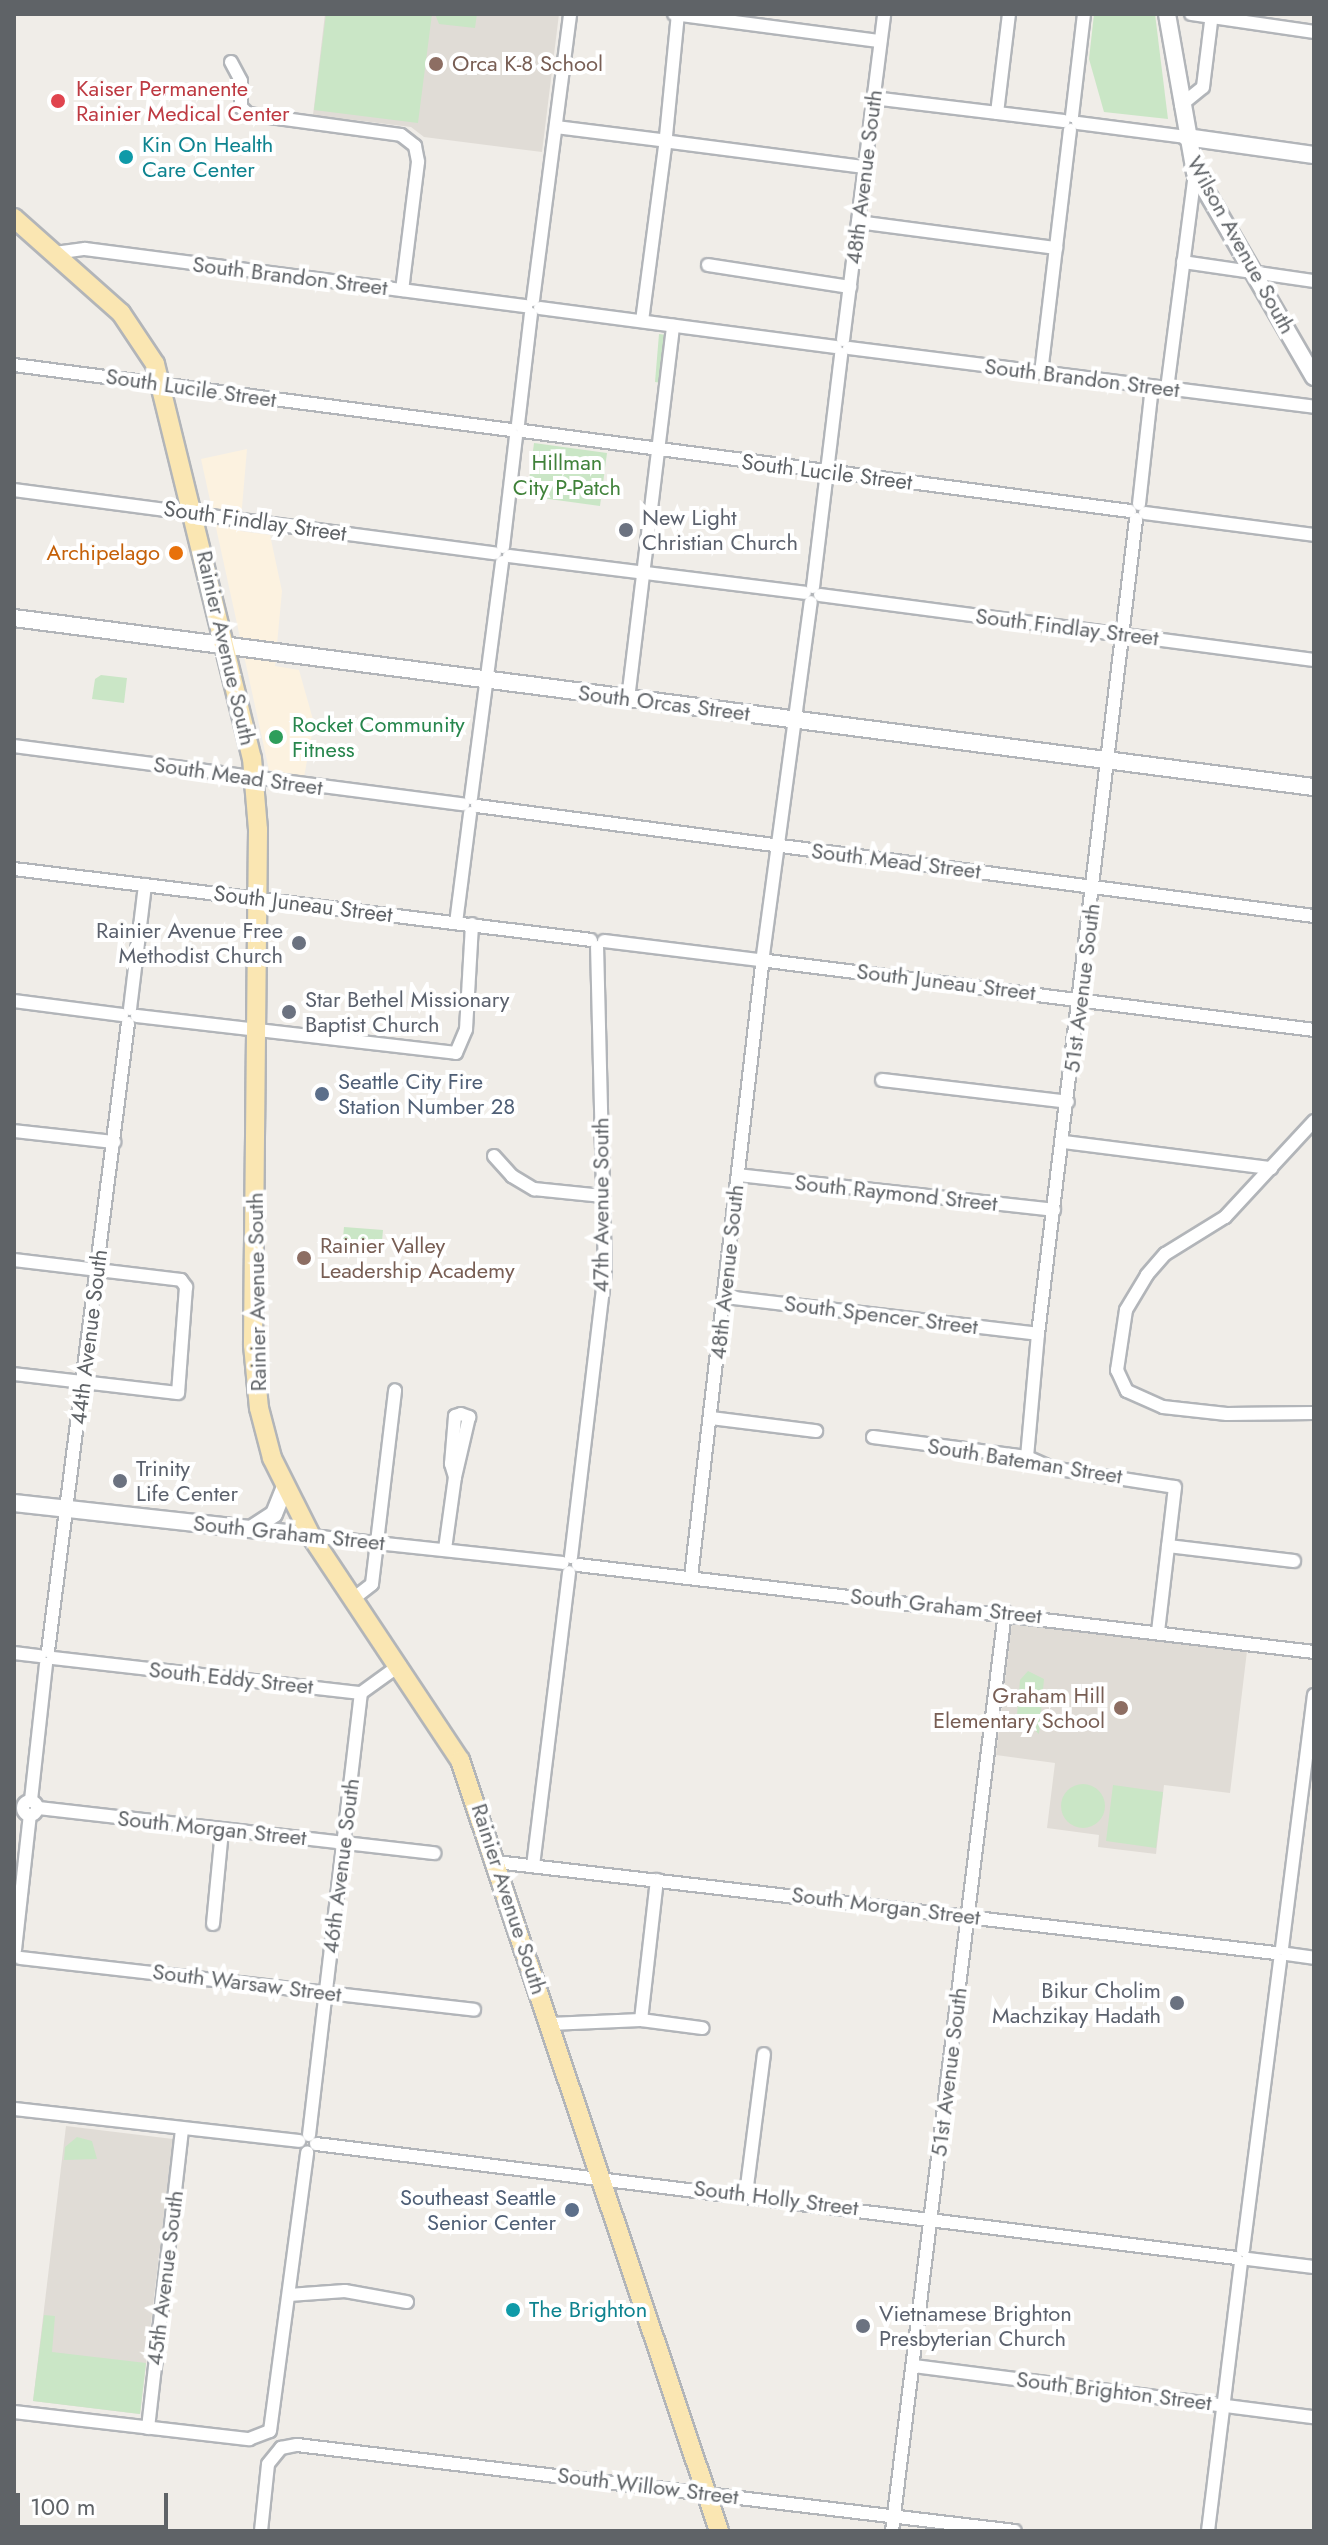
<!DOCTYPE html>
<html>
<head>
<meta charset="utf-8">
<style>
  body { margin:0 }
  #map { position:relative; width:1328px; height:2545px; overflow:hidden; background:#f0ede8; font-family:Jost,sans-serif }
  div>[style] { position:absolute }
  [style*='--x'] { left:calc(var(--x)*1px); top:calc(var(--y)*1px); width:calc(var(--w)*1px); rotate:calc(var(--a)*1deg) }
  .commercial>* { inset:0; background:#fcf2e0 }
  .education>* { inset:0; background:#e0dcd6 }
  .green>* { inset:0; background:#cae6c6 }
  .round { border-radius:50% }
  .roads { filter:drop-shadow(2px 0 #b2b5b9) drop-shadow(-2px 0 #b2b5b9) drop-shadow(0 2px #b2b5b9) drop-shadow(0 -2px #b2b5b9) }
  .street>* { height:12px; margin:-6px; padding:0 6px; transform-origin:6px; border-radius:6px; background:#fff }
  .street>.ring { margin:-6px; padding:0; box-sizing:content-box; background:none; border:12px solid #fff; border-radius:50% }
  .secondary>* { height:16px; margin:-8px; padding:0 8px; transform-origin:8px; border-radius:8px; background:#fff }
  .primary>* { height:18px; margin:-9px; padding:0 9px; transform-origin:9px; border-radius:9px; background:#fae6b2 }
  .dots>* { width:22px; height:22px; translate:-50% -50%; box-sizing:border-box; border:4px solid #fff; border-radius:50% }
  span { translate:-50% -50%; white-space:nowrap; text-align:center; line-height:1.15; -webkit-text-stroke:8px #fff; paint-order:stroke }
  .education-label { font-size:22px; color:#785e54 }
  .left { translate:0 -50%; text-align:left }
  .right { translate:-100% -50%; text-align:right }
  .health-label { font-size:22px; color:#be3a42 }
  .culture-label { font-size:22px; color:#0d838f }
  .street-label { font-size:22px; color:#5f6367 }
  .park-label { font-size:22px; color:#40823a }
  .worship-label { font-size:22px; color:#5b616d }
  .food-label { font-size:22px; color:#c56008 }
  .leisure-label { font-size:22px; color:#27864d }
  .service-label { font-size:22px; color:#4e5e75 }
  .frame { position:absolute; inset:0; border:16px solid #5f6367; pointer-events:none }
  .scale { position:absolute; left:16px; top:2493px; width:152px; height:36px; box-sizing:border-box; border:4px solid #5f6367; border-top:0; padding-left:10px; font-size:24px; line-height:28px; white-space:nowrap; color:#5f6367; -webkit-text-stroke:6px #fff; paint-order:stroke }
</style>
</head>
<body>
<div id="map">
  <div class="commercial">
    <i style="clip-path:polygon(247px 449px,240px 531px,270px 535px,282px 591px,275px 666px,299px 670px,314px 723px,304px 777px,269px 770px,201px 459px)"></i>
  </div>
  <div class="education">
    <i style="clip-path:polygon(325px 14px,559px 14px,542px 152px,424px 137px,411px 127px,313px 115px)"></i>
    <i style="clip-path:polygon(1012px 1622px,1247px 1651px,1230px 1793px,1164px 1785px,1156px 1854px,1098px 1847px,1099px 1835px,1047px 1828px,1055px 1763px,996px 1755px)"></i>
    <i style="clip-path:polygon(66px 2126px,173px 2139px,140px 2414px,33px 2401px)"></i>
  </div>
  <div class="green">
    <i style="clip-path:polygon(326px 14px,432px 14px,418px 123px,314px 110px)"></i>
    <i style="clip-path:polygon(435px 14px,477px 14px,475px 28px,439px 24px)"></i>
    <i style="clip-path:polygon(1094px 14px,1155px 14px,1168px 119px,1104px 112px,1089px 59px)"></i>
    <i style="clip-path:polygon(659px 334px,668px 335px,662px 383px,655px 382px)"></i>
    <i style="clip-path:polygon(534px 443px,607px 453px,600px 506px,527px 496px)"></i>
    <i style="clip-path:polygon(101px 675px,127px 678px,124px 703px,92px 699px,95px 679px)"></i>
    <i style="clip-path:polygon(344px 1227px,383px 1230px,381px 1252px,342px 1248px)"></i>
    <i style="clip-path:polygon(1028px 1671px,1044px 1679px,1039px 1734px,1017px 1715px,1020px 1680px)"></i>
    <i class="round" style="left:1061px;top:1784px;width:44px;height:44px"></i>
    <i style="clip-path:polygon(1113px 1785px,1163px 1792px,1156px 1848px,1106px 1841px)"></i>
    <i style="clip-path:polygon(77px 2137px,92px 2141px,97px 2159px,64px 2160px,65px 2147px)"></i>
    <i style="clip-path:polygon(44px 2315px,55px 2316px,52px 2352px,146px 2363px,140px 2414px,33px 2401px)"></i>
  </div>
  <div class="roads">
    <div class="street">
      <i style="--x:674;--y:14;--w:208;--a:7.5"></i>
      <i style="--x:1191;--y:14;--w:124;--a:8.3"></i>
      <i style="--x:231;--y:62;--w:21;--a:62"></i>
      <i style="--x:241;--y:81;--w:26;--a:90"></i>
      <i style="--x:241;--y:107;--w:10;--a:45"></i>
      <i style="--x:248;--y:114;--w:154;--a:7.8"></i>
      <i style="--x:401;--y:135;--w:18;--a:38"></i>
      <i style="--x:415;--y:146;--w:16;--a:79"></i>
      <i style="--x:418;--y:162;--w:129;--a:97.1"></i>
      <i style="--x:873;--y:98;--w:192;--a:6.9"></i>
      <i style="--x:1181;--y:105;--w:28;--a:-39"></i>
      <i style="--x:1203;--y:87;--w:74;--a:-83"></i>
      <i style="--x:997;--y:113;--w:100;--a:-83.1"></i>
      <i style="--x:1072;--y:116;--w:103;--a:-83.3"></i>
      <i style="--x:1078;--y:123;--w:109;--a:7.4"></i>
      <i style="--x:556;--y:127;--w:105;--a:7.1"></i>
      <i style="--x:666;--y:136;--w:123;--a:-84.4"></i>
      <i style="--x:671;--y:142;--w:195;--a:7.4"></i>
      <i style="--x:858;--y:222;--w:200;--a:7.5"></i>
      <i style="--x:55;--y:253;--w:30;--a:-8"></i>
      <i style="--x:85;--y:249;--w:445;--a:7.4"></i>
      <i style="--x:1183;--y:262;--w:132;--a:8.3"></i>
      <i style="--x:708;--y:265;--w:144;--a:8.8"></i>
      <i style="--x:533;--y:300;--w:288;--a:-82.6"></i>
      <i style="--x:540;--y:308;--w:298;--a:7.5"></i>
      <i style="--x:642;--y:321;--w:176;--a:-82.5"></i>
      <i style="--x:843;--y:340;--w:329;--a:-82.8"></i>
      <i style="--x:849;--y:348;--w:469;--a:7.2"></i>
      <i style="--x:14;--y:365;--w:501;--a:7.45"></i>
      <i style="--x:1041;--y:373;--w:245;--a:-83.2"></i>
      <i style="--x:1167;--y:389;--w:219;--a:-82.6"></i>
      <i style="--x:518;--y:424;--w:111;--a:-83.3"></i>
      <i style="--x:523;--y:431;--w:612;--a:7.51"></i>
      <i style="--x:14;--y:490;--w:485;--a:7.5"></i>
      <i style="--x:1139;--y:504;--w:118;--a:-83.7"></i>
      <i style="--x:1145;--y:513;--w:170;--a:7.4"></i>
      <i style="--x:503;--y:547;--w:111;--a:-83.3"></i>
      <i style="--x:509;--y:556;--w:298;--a:7.1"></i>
      <i style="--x:813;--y:587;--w:235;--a:-83.1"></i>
      <i style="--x:820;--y:595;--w:498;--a:7.5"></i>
      <i style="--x:628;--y:699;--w:376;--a:-83.1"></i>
      <i style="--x:14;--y:746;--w:453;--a:7.4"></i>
      <i style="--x:471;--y:798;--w:238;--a:-82.5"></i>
      <i style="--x:477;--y:806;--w:844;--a:7.49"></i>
      <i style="--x:14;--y:869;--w:581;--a:7.01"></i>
      <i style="--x:456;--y:923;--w:111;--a:-82.7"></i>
      <i style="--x:604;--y:941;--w:155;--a:7"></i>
      <i style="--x:763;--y:955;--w:356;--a:-82.3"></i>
      <i style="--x:768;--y:961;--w:550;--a:7.2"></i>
      <i style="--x:14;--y:1001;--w:109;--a:7.4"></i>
      <i style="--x:130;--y:1009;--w:125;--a:-83.1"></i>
      <i style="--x:137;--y:1016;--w:321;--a:6.6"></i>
      <i style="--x:456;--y:1053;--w:26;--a:-67"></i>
      <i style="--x:466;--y:1029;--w:105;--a:-86.7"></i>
      <i style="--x:882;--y:1080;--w:187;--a:6.7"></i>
      <i style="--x:1314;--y:1121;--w:131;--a:132.8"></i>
      <i style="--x:1225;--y:1217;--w:70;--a:148.3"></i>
      <i style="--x:1165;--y:1254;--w:28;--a:131"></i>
      <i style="--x:1147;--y:1275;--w:41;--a:121"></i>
      <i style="--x:1126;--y:1310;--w:61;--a:98.5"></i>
      <i style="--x:1117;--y:1370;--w:23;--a:65"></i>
      <i style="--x:1127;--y:1391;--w:39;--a:24"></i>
      <i style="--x:1163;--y:1407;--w:64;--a:6.2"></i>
      <i style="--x:1227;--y:1414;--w:87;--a:-0.7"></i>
      <i style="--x:14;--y:1131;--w:101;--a:6.3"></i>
      <i style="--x:1064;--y:1142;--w:209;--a:7.2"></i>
      <i style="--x:494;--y:1156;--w:27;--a:48"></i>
      <i style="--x:512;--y:1176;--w:26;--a:31"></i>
      <i style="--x:534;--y:1189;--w:69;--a:5.8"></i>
      <i style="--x:738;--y:1175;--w:318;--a:6.3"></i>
      <i style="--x:14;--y:1260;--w:168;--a:6.8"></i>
      <i style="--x:181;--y:1280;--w:9;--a:54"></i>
      <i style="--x:186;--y:1287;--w:106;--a:94.3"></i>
      <i style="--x:178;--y:1393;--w:165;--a:-173.4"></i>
      <i style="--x:725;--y:1297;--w:315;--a:6.7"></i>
      <i style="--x:711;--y:1418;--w:106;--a:7.1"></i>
      <i style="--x:873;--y:1437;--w:155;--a:7.4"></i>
      <i style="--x:1027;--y:1457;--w:27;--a:24"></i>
      <i style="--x:1052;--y:1468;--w:124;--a:8.8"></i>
      <i style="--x:1175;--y:1487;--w:146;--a:96.7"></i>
      <i style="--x:1027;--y:1457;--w:123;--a:-84.9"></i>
      <i style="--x:1038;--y:1334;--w:821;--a:-83.14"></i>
      <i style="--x:311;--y:1536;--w:253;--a:6.1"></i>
      <i style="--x:1168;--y:1546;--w:127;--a:6.8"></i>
      <i style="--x:445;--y:1549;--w:73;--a:-82.1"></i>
      <i style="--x:455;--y:1477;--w:14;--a:-107"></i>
      <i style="--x:451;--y:1464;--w:48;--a:-85.2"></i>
      <i style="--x:455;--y:1416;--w:6;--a:-18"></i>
      <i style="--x:461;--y:1414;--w:9;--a:21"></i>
      <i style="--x:469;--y:1417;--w:62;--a:103.1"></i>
      <i style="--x:571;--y:1557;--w:287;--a:-83.2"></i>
      <i style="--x:605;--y:1272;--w:325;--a:-91.4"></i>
      <i style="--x:578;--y:1565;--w:741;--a:6.74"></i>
      <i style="--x:691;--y:1577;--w:616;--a:-83.38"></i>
      <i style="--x:353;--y:1599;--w:24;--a:-38"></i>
      <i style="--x:372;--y:1584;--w:195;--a:-83.2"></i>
      <i style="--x:48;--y:1651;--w:633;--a:-82.74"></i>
      <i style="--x:14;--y:1653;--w:26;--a:7"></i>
      <i style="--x:53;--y:1658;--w:310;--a:6.5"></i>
      <i style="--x:361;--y:1693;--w:48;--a:-35.7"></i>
      <i style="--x:31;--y:1800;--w:137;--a:-83.7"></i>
      <i class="ring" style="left:23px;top:1801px;width:2px;height:2px"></i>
      <i style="--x:38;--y:1808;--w:399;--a:6.5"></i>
      <i style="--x:496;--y:1862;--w:784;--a:6.66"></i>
      <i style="--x:533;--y:1866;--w:296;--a:-83"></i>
      <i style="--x:213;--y:1924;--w:94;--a:-84.5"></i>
      <i style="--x:1282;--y:1948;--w:255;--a:-82.8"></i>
      <i style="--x:15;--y:1950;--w:136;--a:-83.7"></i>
      <i style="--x:1287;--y:1954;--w:27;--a:8"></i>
      <i style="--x:20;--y:1958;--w:457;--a:6.5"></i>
      <i style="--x:641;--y:2020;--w:141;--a:-83.5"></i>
      <i style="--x:550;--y:2024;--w:91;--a:-2.5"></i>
      <i style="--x:641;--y:2020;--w:62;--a:7.5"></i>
      <i style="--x:14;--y:2109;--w:287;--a:6.4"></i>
      <i style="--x:309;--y:2135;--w:445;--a:-83.3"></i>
      <i style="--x:316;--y:2144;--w:927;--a:7.06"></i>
      <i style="--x:746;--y:2194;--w:141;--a:-82.7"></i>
      <i style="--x:1243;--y:2250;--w:292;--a:-82.7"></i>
      <i style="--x:1248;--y:2259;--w:66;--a:6.9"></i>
      <i style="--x:289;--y:2295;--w:56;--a:-4.1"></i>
      <i style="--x:345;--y:2291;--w:63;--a:10.1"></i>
      <i style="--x:914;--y:2366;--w:403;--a:7.3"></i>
      <i style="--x:14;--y:2412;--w:237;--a:6.6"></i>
      <i style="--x:249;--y:2439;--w:22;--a:-21"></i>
      <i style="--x:270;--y:2431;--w:281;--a:-82.4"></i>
      <i style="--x:148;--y:2428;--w:301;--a:-83.5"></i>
      <i style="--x:261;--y:2531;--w:67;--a:-84"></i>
      <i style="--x:268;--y:2464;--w:21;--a:-51"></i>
      <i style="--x:281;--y:2448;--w:16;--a:-11"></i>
      <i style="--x:297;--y:2445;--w:723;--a:6.83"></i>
      <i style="--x:892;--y:2531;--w:926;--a:-82.99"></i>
      <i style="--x:1208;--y:2531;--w:270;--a:-83"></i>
    </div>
    <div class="secondary">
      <i style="--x:1167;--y:14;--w:160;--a:80"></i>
      <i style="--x:1195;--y:172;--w:237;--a:59.9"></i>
      <i style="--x:1186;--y:137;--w:129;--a:8"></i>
      <i style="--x:14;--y:618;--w:1311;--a:7.41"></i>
      <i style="--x:14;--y:1503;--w:299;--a:6.3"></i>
      <i style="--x:251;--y:1529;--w:27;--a:-33"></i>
      <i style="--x:274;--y:1514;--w:29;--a:-68"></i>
    </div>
    <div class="primary">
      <i style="--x:14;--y:218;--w:143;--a:41.6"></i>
      <i style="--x:121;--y:313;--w:61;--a:56.3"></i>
      <i style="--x:155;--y:364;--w:406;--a:76.2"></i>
      <i style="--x:252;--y:758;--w:72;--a:85.2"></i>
      <i style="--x:258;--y:830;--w:515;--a:90.56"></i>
      <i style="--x:253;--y:1345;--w:63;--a:84.6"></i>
      <i style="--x:259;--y:1408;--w:52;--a:75.4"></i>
      <i style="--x:272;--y:1458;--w:87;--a:63.4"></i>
      <i style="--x:311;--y:1536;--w:269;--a:56.4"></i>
      <i style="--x:460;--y:1760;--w:813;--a:71.43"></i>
    </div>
  </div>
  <div class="dots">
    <i style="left:436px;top:64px;background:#8d6e63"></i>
    <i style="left:58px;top:101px;background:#e0444e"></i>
    <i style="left:126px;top:157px;background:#0f9aa8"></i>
    <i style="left:626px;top:530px;background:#6b7280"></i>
    <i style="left:176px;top:553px;background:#e8710a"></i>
    <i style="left:276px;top:737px;background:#2e9e5b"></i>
    <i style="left:299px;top:943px;background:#6b7280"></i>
    <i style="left:289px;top:1012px;background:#6b7280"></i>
    <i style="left:322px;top:1094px;background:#5c6f8a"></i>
    <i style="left:304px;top:1258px;background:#8d6e63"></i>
    <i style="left:120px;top:1481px;background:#6b7280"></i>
    <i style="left:1121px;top:1708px;background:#8d6e63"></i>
    <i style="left:1177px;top:2003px;background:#6b7280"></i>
    <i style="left:572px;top:2210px;background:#5c6f8a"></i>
    <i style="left:513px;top:2310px;background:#0f9aa8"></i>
    <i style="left:863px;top:2326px;background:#6b7280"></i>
  </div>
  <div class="education-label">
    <span class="left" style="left:452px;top:64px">Orca K-8 School</span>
    <span class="left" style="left:320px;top:1258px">Rainier Valley<br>Leadership Academy</span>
    <span class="right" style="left:1105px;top:1708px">Graham Hill<br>Elementary School</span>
  </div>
  <div class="health-label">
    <span class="left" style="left:76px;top:101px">Kaiser Permanente<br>Rainier Medical Center</span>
  </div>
  <div class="culture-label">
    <span class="left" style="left:142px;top:157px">Kin On Health<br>Care Center</span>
    <span class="left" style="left:529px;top:2310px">The Brighton</span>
  </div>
  <div class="street-label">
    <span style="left:864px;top:177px;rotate:-83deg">48th Avenue South</span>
    <span style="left:1241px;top:245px;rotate:61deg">Wilson Avenue South</span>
    <span style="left:290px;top:276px;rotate:7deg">South Brandon Street</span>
    <span style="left:1082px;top:378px;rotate:7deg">South Brandon Street</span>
    <span style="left:191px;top:388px;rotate:8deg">South Lucile Street</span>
    <span style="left:827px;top:472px;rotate:7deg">South Lucile Street</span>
    <span style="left:255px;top:521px;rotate:8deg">South Findlay Street</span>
    <span style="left:1067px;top:627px;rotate:7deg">South Findlay Street</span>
    <span style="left:226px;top:648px;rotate:77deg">Rainier Avenue South</span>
    <span style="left:664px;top:703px;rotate:7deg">South Orcas Street</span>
    <span style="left:238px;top:776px;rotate:8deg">South Mead Street</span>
    <span style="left:896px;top:861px;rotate:7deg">South Mead Street</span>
    <span style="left:303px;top:904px;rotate:7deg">South Juneau Street</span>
    <span style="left:946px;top:982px;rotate:7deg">South Juneau Street</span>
    <span style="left:1082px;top:988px;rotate:-83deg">51st Avenue South</span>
    <span style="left:896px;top:1193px;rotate:6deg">South Raymond Street</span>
    <span style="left:601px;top:1205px;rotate:-90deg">47th Avenue South</span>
    <span style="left:727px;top:1272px;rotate:-84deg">48th Avenue South</span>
    <span style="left:257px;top:1292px;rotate:-91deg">Rainier Avenue South</span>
    <span style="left:881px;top:1315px;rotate:7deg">South Spencer Street</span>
    <span style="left:89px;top:1337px;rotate:-83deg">44th Avenue South</span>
    <span style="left:1025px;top:1461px;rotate:9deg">South Bateman Street</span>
    <span style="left:289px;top:1533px;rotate:6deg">South Graham Street</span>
    <span style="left:946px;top:1606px;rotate:6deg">South Graham Street</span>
    <span style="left:231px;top:1678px;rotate:6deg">South Eddy Street</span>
    <span style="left:212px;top:1828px;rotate:6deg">South Morgan Street</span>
    <span style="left:341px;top:1866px;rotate:-83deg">46th Avenue South</span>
    <span style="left:509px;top:1899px;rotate:72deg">Rainier Avenue South</span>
    <span style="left:886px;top:1906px;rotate:7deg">South Morgan Street</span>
    <span style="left:247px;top:1983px;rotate:7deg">South Warsaw Street</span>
    <span style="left:949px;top:2072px;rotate:-83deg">51st Avenue South</span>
    <span style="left:776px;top:2198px;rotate:7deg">South Holly Street</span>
    <span style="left:165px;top:2278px;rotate:-83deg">45th Avenue South</span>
    <span style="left:1114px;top:2391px;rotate:7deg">South Brighton Street</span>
    <span style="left:648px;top:2486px;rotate:7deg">South Willow Street</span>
  </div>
  <div class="park-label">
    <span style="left:567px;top:475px">Hillman<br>City P-Patch</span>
  </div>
  <div class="worship-label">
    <span class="left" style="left:642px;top:530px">New Light<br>Christian Church</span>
    <span class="right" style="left:283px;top:943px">Rainier Avenue Free<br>Methodist Church</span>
    <span class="left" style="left:305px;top:1012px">Star Bethel Missionary<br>Baptist Church</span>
    <span class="left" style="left:136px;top:1481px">Trinity<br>Life Center</span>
    <span class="right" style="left:1161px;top:2003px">Bikur Cholim<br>Machzikay Hadath</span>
    <span class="left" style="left:879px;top:2326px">Vietnamese Brighton<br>Presbyterian Church</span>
  </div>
  <div class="food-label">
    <span class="right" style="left:160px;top:553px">Archipelago</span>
  </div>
  <div class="leisure-label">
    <span class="left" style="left:292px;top:737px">Rocket Community<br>Fitness</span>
  </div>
  <div class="service-label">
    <span class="left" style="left:338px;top:1094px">Seattle City Fire<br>Station Number 28</span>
    <span class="right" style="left:556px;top:2210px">Southeast Seattle<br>Senior Center</span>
  </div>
  <div class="frame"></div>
  <div class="scale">100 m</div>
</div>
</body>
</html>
